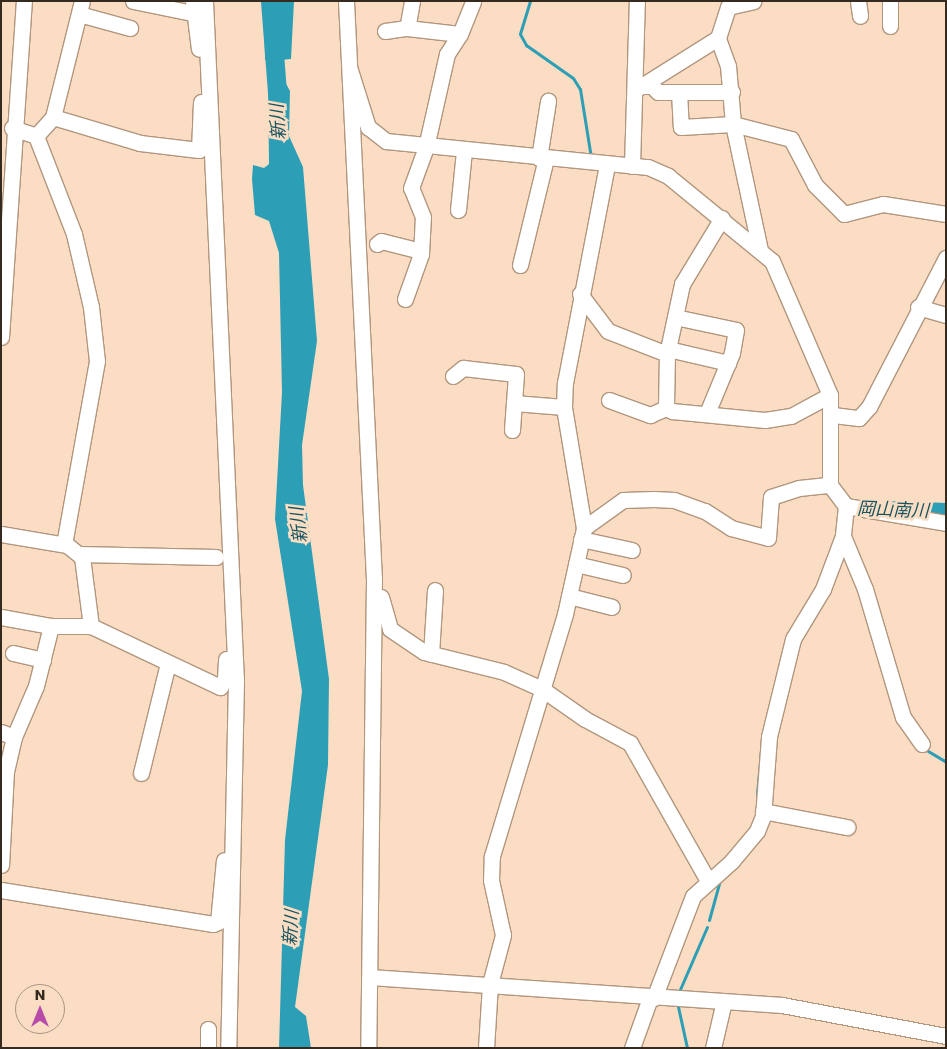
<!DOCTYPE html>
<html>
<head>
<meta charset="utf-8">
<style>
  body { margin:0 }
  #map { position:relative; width:947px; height:1049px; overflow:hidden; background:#fbddc4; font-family:Poppins,"Noto Sans JP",sans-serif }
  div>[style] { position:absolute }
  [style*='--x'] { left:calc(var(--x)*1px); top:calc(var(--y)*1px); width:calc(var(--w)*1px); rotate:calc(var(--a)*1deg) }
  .water>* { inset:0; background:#2c9fb6 }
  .stream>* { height:3px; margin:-1.5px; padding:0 1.5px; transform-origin:1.5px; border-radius:1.5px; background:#2c9fb6 }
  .river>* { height:19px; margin:-9.5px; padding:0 9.5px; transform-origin:9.5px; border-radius:9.5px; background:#2c9fb6 }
  .roads { filter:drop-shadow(1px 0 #b1967e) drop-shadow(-1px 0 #b1967e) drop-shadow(0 1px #b1967e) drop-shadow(0 -1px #b1967e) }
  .minor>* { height:15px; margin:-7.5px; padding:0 7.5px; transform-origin:7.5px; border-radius:7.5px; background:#fff }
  span { translate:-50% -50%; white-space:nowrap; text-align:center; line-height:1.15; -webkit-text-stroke:5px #fbddc4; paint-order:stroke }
  .water-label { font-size:18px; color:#165460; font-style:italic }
  .frame { position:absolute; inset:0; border:2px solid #352a20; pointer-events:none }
  .north { position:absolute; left:15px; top:984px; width:50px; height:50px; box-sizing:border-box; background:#fbddc4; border:1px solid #ac9582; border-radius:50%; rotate:0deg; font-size:14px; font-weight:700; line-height:20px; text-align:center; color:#352a20 }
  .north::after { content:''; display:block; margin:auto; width:18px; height:22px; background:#b74baa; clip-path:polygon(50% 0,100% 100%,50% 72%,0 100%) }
</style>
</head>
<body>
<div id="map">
  <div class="water">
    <i style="clip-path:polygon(264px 1px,294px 1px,291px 59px,280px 60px,279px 71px,271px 71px,271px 60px,265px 60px)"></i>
    <i style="clip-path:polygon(268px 79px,284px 80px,290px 91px,289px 136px,303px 167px,317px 341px,302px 445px,303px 485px,329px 679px,328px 765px,295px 1007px,306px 1016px,311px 1048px,279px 1048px,285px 840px,302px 691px,275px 519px,282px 392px,279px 253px,269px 221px,255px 215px,252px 179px,253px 165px,264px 168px,269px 164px)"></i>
  </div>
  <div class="stream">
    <i style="--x:530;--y:1;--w:34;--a:107"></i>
    <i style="--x:520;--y:34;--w:13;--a:61"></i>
    <i style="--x:526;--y:45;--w:57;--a:35.1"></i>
    <i style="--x:573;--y:78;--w:13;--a:58"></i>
    <i style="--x:580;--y:89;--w:70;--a:80.9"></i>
    <i style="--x:804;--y:607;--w:16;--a:-55"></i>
    <i style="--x:923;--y:748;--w:27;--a:31"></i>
    <i style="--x:757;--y:794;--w:54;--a:-84.7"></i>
    <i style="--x:709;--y:920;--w:41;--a:-74.6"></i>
    <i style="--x:678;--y:994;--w:73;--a:-66.6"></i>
    <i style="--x:677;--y:1002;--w:47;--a:77.7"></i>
  </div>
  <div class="river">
    <i style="--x:270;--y:1;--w:104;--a:85.6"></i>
    <i style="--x:895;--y:510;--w:51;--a:2.2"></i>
  </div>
  <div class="roads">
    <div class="minor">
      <i style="--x:133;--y:1;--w:60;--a:11.5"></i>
      <i style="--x:193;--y:1;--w:48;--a:82.9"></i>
      <i style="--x:205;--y:1;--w:680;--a:87.39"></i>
      <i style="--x:236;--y:680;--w:368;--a:91.2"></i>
      <i style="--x:346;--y:1;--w:579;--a:87.23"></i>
      <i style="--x:374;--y:579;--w:469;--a:90.7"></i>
      <i style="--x:412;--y:1;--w:27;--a:100"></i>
      <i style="--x:407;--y:28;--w:53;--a:6.5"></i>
      <i style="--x:460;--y:34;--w:35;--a:-68"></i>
      <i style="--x:858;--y:1;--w:15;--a:82"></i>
      <i style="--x:890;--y:1;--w:25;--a:90"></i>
      <i style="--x:79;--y:14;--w:53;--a:15.4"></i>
      <i style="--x:385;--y:31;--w:22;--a:-8"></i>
      <i style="--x:350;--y:70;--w:60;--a:72.5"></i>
      <i style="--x:368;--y:127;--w:23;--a:38"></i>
      <i style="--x:386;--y:141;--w:263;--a:5.7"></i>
      <i style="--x:648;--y:167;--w:22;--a:24"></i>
      <i style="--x:668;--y:176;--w:134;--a:39.3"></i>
      <i style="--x:772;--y:261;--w:146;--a:66.6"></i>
      <i style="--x:830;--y:395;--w:90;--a:90"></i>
      <i style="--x:830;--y:485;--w:26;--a:53"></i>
      <i style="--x:846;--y:506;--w:30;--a:96"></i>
      <i style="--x:843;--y:536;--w:57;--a:110.7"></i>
      <i style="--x:823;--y:589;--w:58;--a:121"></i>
      <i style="--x:793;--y:639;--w:101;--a:103.8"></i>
      <i style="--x:769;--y:737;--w:79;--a:94.3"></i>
      <i style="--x:763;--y:816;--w:16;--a:112"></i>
      <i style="--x:757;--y:831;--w:39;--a:130"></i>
      <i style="--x:732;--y:861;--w:52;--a:138.1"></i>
      <i style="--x:693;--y:896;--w:109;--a:110.9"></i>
      <i style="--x:640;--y:86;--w:12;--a:0"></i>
      <i style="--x:652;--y:86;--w:8;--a:45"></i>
      <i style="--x:658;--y:92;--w:74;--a:0"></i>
      <i style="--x:635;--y:90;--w:98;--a:-32.1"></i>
      <i style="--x:679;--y:92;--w:35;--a:87"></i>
      <i style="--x:681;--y:127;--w:52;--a:-3.3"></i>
      <i style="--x:733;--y:124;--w:58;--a:-94.9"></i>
      <i style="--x:728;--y:66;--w:30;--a:-110"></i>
      <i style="--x:718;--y:38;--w:33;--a:-72"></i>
      <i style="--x:728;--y:7;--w:26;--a:-13"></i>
      <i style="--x:53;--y:117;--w:120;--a:-76"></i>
      <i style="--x:12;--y:128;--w:25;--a:18"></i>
      <i style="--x:36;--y:136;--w:25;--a:-48"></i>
      <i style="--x:53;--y:117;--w:91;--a:16.6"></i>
      <i style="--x:140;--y:143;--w:59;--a:6.8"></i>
      <i style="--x:199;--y:150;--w:48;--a:-87.6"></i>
      <i style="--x:36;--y:136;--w:105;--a:68.8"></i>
      <i style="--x:74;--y:234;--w:75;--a:76.9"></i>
      <i style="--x:91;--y:307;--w:54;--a:83.7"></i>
      <i style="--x:97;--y:361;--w:186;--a:100.2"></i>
      <i style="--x:539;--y:158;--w:58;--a:-81"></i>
      <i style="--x:632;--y:166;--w:165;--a:-88.3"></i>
      <i style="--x:458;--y:210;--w:59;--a:-84.2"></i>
      <i style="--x:377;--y:244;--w:5;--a:-37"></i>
      <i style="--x:381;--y:241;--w:41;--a:14"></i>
      <i style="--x:760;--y:250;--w:129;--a:-102.1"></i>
      <i style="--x:733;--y:124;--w:60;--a:14.5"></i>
      <i style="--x:791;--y:139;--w:52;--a:62.4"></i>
      <i style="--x:815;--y:185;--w:41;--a:45"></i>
      <i style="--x:844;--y:214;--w:40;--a:-14.4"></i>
      <i style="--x:883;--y:204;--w:64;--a:9"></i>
      <i style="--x:520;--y:265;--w:110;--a:-76.3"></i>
      <i style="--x:580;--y:294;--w:46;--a:52.9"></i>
      <i style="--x:608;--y:331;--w:63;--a:21.3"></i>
      <i style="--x:667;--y:354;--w:54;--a:91.1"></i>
      <i style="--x:666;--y:408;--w:7;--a:27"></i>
      <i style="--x:672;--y:411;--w:93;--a:5.5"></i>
      <i style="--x:765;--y:420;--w:26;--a:-9"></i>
      <i style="--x:791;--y:416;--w:44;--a:-28.3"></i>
      <i style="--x:405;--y:299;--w:48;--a:-70.4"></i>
      <i style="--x:421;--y:254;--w:37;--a:-87"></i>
      <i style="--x:423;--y:217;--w:31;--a:-112"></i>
      <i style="--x:411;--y:188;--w:44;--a:-69.9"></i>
      <i style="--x:426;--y:147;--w:95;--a:-77.3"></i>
      <i style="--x:447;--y:54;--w:24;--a:-57"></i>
      <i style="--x:918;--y:307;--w:29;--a:16"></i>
      <i style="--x:675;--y:317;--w:62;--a:12"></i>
      <i style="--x:736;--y:330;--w:23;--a:100"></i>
      <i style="--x:732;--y:353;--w:65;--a:112.6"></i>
      <i style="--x:1;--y:337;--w:337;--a:-86.1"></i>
      <i style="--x:668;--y:349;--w:62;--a:13.1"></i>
      <i style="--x:667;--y:354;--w:72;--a:-77.9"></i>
      <i style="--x:682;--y:284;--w:77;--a:-58.8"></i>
      <i style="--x:453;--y:376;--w:13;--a:-39"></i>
      <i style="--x:463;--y:368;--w:53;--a:6.5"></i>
      <i style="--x:516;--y:374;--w:29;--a:94"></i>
      <i style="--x:514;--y:403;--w:50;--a:4.6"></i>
      <i style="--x:609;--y:400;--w:44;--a:20.1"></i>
      <i style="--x:650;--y:415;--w:17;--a:-24"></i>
      <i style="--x:833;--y:415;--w:26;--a:7"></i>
      <i style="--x:859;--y:418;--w:15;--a:-48"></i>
      <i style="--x:869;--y:407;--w:168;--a:-62.7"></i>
      <i style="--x:512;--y:430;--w:27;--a:-86"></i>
      <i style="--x:846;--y:506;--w:101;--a:9.6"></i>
      <i style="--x:584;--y:528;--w:48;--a:-35.7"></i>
      <i style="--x:623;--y:500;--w:31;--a:-2"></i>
      <i style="--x:654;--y:499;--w:20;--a:3"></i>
      <i style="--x:674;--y:500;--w:33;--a:20"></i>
      <i style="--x:705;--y:511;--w:31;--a:33"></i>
      <i style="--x:731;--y:528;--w:38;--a:15"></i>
      <i style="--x:768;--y:538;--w:41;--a:-85.8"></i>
      <i style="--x:771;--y:497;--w:29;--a:-18"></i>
      <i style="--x:799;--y:488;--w:31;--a:-6"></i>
      <i style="--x:1;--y:534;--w:67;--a:9.5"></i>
      <i style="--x:67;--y:545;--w:19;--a:39"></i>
      <i style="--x:82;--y:557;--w:70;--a:82.6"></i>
      <i style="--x:843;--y:536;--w:57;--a:67.5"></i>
      <i style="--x:865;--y:589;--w:134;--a:73.5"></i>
      <i style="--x:903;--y:717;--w:33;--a:55"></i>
      <i style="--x:581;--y:539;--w:52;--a:12.2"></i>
      <i style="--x:79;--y:554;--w:137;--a:1.3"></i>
      <i style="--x:576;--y:564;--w:48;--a:13.2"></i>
      <i style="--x:569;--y:596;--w:44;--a:14.3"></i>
      <i style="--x:381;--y:597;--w:33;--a:74"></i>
      <i style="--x:390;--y:629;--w:41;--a:34.1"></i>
      <i style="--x:424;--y:652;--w:82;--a:14"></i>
      <i style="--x:504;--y:672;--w:42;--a:24.1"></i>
      <i style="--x:542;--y:689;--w:52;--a:34.9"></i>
      <i style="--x:585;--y:719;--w:51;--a:28.1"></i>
      <i style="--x:630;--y:743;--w:156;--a:60.5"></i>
      <i style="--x:1;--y:617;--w:51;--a:10.2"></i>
      <i style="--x:51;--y:626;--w:40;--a:0"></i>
      <i style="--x:91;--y:626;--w:143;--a:25.3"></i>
      <i style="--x:220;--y:687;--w:9;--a:-58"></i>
      <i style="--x:225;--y:679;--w:20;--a:-87"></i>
      <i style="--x:13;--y:653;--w:31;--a:13"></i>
      <i style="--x:431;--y:654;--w:64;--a:-86.4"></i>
      <i style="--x:1;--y:732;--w:14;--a:21"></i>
      <i style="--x:14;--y:737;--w:35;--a:103"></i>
      <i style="--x:6;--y:771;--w:94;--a:93"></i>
      <i style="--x:14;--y:737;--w:56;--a:-66.7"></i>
      <i style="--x:36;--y:686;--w:62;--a:-76"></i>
      <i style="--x:141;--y:773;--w:113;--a:-76.2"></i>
      <i style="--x:763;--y:811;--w:86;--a:10.8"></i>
      <i style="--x:1;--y:890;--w:215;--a:9.1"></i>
      <i style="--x:213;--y:924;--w:5;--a:-22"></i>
      <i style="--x:218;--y:922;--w:62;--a:-84.5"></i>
      <i style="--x:370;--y:977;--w:413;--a:3.9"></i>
      <i style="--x:782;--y:1005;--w:167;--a:10.7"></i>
      <i style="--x:208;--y:1029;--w:19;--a:90"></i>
      <i style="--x:486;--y:1048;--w:64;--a:-86.4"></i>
      <i style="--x:490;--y:984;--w:51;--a:-75.1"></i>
      <i style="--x:503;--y:935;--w:56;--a:-102.3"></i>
      <i style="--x:491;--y:880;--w:24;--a:-88"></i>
      <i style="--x:492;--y:856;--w:253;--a:-73.2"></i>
      <i style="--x:565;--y:614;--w:88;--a:-77.5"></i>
      <i style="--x:584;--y:528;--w:123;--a:-99.4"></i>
      <i style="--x:564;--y:407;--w:24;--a:-88"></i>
      <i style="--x:565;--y:383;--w:223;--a:-79.1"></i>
      <i style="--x:632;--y:1048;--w:53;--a:-70.2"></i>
      <i style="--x:713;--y:1048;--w:48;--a:-76.8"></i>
    </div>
  </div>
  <div class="water-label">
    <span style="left:278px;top:122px;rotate:-94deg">新川</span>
    <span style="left:893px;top:510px;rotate:2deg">岡山南川</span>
    <span style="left:299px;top:525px;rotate:-97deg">新川</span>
    <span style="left:291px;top:928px;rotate:-86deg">新川</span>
  </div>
  <div class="frame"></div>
  <div class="north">N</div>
</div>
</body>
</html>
